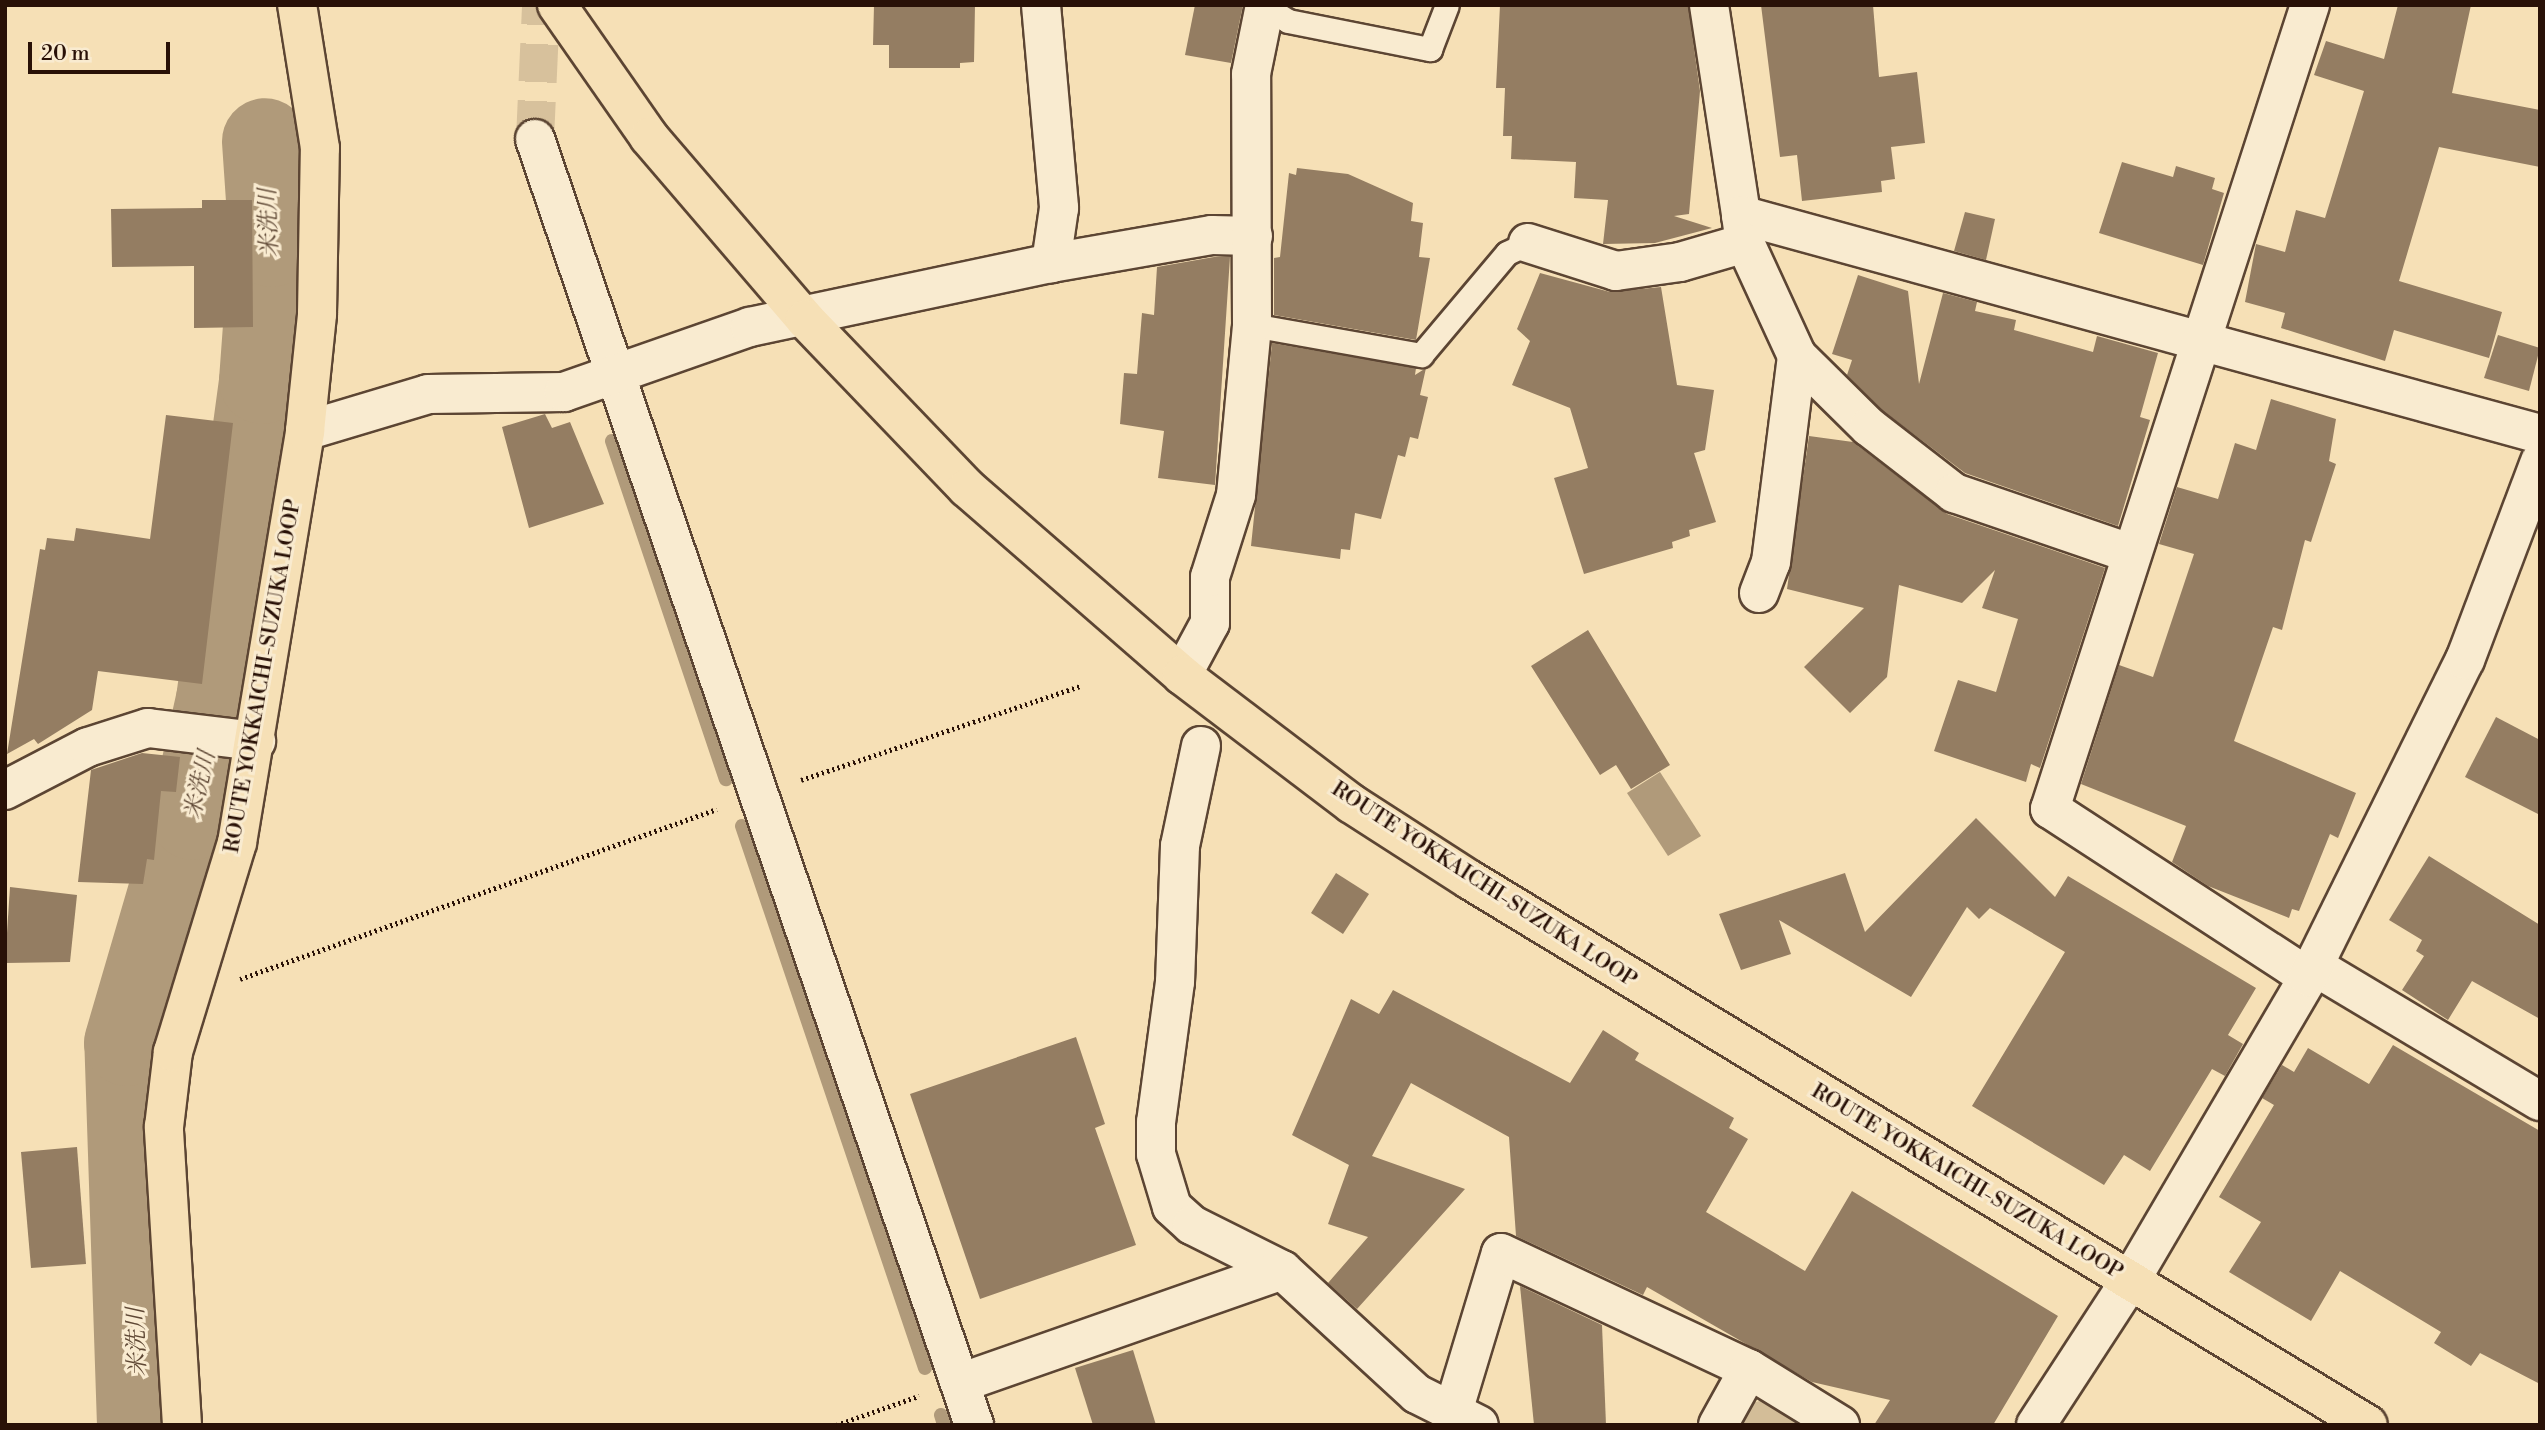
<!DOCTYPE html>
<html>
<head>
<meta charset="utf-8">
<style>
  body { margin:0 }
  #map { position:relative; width:2545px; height:1430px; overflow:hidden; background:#f6e0b6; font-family:"Libre Bodoni","Noto Serif JP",serif }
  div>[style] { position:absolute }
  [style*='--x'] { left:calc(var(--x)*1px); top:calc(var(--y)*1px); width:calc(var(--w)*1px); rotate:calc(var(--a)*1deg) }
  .green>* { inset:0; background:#d3bd98 }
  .water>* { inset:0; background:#b09a7a }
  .stream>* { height:14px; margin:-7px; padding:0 7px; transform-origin:7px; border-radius:7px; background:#b09a7a }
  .river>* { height:86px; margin:-43px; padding:0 43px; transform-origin:43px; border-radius:43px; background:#b09a7a }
  .building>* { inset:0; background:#947d62 }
  .minor-tunnel>* { height:38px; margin-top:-19px; transform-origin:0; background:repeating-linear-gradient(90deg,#d7c19c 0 38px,transparent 0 57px) }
  .path>* { height:4.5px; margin-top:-2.25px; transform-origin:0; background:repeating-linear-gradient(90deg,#291107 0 2px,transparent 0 5.5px) }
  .roads { filter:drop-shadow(2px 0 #5c4533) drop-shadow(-2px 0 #5c4533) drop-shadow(0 2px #5c4533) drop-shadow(0 -2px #5c4533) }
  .service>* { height:23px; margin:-11.5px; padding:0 11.5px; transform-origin:11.5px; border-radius:11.5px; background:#f9ebd0 }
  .minor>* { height:38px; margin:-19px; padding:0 19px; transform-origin:19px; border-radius:19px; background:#f9ebd0 }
  .primary>* { height:38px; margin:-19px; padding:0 19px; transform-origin:19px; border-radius:19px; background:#f6e0b6 }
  span { translate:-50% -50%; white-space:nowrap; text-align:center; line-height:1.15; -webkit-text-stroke:6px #f9ebd0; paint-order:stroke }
  .street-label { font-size:21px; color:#291107 }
  .water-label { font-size:23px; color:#5f4835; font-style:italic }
  .frame { position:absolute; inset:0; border:7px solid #291107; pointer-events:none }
  .scale { position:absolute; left:28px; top:42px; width:142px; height:32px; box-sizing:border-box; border:4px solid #291107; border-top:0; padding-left:9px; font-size:21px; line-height:24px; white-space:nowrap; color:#291107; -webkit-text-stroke:5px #f9ebd0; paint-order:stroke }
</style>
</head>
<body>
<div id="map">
  <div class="green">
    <i style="clip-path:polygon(1768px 1399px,1810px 1425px,1736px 1425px,1747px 1404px)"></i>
  </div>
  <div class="water">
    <i style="clip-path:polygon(1660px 772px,1701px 836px,1668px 856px,1627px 793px)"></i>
  </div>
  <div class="stream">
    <i style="--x:612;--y:441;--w:357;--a:71.4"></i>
    <i style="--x:742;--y:826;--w:572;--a:71.34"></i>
    <i style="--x:941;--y:1415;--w:10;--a:73"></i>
  </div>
  <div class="river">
    <i style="--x:140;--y:1425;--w:382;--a:-91.9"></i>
    <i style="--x:127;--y:1043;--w:235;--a:-73.7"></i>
    <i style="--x:193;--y:817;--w:120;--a:-77.5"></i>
    <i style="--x:219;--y:700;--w:322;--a:-82.3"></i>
    <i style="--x:262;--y:381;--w:137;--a:-85.8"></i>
    <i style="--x:272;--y:244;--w:103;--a:-93.9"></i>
  </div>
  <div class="building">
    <i style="clip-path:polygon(874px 5px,975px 5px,974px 62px,960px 63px,960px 68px,889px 68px,889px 45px,873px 45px)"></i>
    <i style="clip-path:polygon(1195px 5px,1243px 5px,1231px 63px,1185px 55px)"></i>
    <i style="clip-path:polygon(1500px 5px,1688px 5px,1700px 91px,1689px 214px,1674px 216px,1712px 228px,1655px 243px,1603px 244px,1608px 200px,1574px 198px,1576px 162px,1511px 159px,1512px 136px,1503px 136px,1505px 88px,1496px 88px)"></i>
    <i style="clip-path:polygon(1761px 5px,1873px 5px,1879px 77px,1917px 72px,1925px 143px,1891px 147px,1895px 179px,1881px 181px,1882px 192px,1802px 201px,1797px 155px,1780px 157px)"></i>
    <i style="clip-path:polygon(2398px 5px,2471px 5px,2452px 93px,2540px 110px,2540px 167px,2439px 147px,2399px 281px,2502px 312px,2489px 358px,2394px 330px,2385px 361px,2281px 328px,2285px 313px,2245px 302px,2256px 244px,2285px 252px,2296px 210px,2325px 218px,2364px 91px,2314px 75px,2326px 41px,2384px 59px)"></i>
    <i style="clip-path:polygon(2122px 162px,2173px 177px,2176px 166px,2215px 178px,2212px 189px,2224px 193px,2203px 265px,2099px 233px)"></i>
    <i style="clip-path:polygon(1297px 168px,1348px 174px,1413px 203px,1411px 221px,1423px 223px,1419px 257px,1430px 258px,1416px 340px,1274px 315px,1274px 258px,1280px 257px,1289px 173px,1296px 175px)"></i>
    <i style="clip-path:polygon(202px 200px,252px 200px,253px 327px,194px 328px,194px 266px,112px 267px,111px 209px,202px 208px)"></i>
    <i style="clip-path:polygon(1965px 212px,1995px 219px,1986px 260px,1954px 251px)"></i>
    <i style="clip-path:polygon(1214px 257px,1230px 257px,1215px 485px,1158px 478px,1164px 431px,1120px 424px,1124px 373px,1137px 374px,1142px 313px,1154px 315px,1157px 267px)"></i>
    <i style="clip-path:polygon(1540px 273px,1610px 292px,1661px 287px,1677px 385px,1714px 390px,1705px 450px,1694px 453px,1716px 522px,1689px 530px,1690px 536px,1672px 542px,1673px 548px,1584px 574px,1554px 478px,1588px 468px,1570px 408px,1512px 385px,1530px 341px,1517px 329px)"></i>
    <i style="clip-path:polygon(1858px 275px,1908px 291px,1919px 384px,1943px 293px,1977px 302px,1975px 311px,2016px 320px,2014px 330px,2093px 352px,2097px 336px,2158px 353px,2140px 417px,2150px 420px,2118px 526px,1965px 473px,1883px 411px,1847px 375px,1852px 360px,1832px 354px)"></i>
    <i style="clip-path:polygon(2498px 335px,2540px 348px,2529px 391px,2484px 378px)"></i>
    <i style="clip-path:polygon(1272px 343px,1416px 368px,1415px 375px,1426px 368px,1420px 395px,1428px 397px,1418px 439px,1410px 437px,1405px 457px,1398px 455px,1381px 519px,1355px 513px,1350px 550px,1341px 549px,1340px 559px,1251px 546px)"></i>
    <i style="clip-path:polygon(2271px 399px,2336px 419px,2329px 461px,2336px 464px,2311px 542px,2305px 540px,2282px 630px,2273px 627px,2234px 741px,2356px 793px,2338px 838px,2330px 834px,2299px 911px,2292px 909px,2289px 918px,2208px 886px,2172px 862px,2186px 826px,2081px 784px,2119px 665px,2153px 677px,2194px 554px,2159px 544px,2177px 487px,2218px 499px,2235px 443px,2256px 450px)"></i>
    <i style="clip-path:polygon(545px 414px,552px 428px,570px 422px,604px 504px,529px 528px,502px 427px)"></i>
    <i style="clip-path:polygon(166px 415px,233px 423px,202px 684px,98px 671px,92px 710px,38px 744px,34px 739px,7px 754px,40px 549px,45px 550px,47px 538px,74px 541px,76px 528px,150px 539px)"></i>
    <i style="clip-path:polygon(1809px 436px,1853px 442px,1947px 514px,2105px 568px,2040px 768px,2031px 764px,2026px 782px,1934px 751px,1958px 680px,1996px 692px,2018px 619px,1982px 608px,1995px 570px,1962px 603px,1899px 585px,1887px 677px,1850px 713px,1804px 667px,1864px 608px,1787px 589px)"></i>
    <i style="clip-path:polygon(1588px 630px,1670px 765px,1631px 789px,1616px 765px,1600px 775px,1531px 666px)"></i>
    <i style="clip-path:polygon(2496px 717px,2540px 740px,2540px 815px,2465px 777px)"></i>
    <i style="clip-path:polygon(142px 753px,180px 757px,176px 792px,161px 791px,154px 860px,147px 859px,143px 884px,78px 882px,91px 770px)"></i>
    <i style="clip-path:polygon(1976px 818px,2055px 897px,2068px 876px,2256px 988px,2228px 1035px,2243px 1044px,2225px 1076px,2212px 1069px,2150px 1171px,2124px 1155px,2104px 1185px,1972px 1106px,2065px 952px,1990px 908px,1979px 919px,1967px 907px,1911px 997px,1779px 920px,1791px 954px,1741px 970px,1719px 914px,1845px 873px,1865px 932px)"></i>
    <i style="clip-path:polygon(2429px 856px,2540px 925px,2540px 1019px,2472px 981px,2448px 1020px,2402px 990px,2424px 956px,2416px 951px,2422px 940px,2389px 920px)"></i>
    <i style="clip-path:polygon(1336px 873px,1369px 894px,1343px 934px,1311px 913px)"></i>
    <i style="clip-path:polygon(10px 887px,77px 895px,70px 962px,5px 963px)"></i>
    <i style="clip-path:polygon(1393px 990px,1570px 1083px,1603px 1030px,1639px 1053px,1635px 1060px,1734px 1118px,1729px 1128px,1748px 1139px,1706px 1212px,1805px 1271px,1852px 1191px,2058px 1316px,1993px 1425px,1874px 1425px,1890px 1400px,1812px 1382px,1647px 1287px,1643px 1295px,1516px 1236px,1509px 1137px,1411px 1083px,1372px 1156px,1465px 1189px,1357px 1309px,1328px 1283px,1368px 1237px,1328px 1224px,1349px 1165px,1292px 1135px,1351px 999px,1379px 1014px)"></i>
    <i style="clip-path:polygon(1076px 1037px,1105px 1124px,1095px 1128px,1136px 1245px,980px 1299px,910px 1094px)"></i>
    <i style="clip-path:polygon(2393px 1045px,2540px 1131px,2540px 1384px,2480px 1353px,2471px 1366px,2434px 1343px,2441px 1332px,2340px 1271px,2311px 1321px,2229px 1272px,2261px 1222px,2219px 1197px,2274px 1105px,2262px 1098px,2282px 1065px,2294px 1072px,2308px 1048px,2369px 1084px)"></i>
    <i style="clip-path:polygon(77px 1147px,86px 1264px,31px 1268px,21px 1152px)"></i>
    <i style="clip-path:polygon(1520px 1286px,1602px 1325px,1606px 1425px,1534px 1425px)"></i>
    <i style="clip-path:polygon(1133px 1350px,1156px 1425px,1093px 1425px,1075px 1368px)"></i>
  </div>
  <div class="minor-tunnel">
    <i style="--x:535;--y:139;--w:134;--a:-87.4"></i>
  </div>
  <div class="path">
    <i style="--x:801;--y:780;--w:295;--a:-18.6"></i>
    <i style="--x:240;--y:979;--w:506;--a:-19.62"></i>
    <i style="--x:836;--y:1425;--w:88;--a:-19.3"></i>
  </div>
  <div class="roads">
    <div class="service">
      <i style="--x:1264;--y:6;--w:28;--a:32"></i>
      <i style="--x:1288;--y:21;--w:145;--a:11.2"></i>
      <i style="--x:1430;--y:49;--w:47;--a:-68.9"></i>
      <i style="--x:1252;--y:325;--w:172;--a:10.1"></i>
      <i style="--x:1421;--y:355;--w:133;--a:-49.9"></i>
      <i style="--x:1507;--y:253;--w:23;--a:-25"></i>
    </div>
    <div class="minor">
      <i style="--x:1041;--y:5;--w:204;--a:84.9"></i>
      <i style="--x:1059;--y:208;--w:56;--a:98.3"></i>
      <i style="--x:1709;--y:5;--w:212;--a:81.3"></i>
      <i style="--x:1741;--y:215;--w:828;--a:15.33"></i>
      <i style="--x:535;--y:139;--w:1359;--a:71.15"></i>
      <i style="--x:1741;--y:215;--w:28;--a:82"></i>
      <i style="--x:1745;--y:243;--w:124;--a:65.3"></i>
      <i style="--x:1797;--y:356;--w:101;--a:44.6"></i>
      <i style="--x:1869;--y:427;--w:108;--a:37.8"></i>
      <i style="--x:1954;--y:493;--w:188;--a:18.9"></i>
      <i style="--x:1528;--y:243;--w:92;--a:17.7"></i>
      <i style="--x:1616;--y:271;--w:65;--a:-8"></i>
      <i style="--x:1680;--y:262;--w:68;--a:-16.3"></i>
      <i style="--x:305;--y:431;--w:128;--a:-16.7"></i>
      <i style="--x:428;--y:394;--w:136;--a:-0.8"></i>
      <i style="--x:564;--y:392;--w:197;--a:-19.3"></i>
      <i style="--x:750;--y:327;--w:308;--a:-12"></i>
      <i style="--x:1051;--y:263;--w:163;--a:-9.9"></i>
      <i style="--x:1212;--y:235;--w:41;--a:1.4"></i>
      <i style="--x:1759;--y:593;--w:33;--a:-69"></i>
      <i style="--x:1771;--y:562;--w:208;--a:-82.8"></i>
      <i style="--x:1182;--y:675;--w:59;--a:-61.7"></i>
      <i style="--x:1210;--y:623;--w:46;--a:-90"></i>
      <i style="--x:1210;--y:577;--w:86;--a:-72.4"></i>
      <i style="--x:1236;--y:495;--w:171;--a:-84.6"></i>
      <i style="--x:1252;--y:325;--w:251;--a:-90.2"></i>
      <i style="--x:1251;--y:74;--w:70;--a:-78.5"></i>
      <i style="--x:1201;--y:746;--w:102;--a:101.9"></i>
      <i style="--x:1180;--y:846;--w:136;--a:92.1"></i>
      <i style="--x:1175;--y:982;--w:141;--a:97.7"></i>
      <i style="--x:1156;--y:1122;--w:32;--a:90"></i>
      <i style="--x:1156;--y:1154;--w:55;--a:73.2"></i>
      <i style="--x:1172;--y:1207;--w:27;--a:42"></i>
      <i style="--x:1192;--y:1225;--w:101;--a:26.6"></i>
      <i style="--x:1282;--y:1270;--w:183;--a:42.6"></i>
      <i style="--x:1417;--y:1394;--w:69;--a:26.6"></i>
      <i style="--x:5;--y:790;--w:93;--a:-27.4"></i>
      <i style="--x:88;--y:747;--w:63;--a:-17.6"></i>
      <i style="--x:148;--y:728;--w:109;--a:6.9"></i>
      <i style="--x:2314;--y:966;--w:263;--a:30.9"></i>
      <i style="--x:2308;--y:977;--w:308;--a:-146.9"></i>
      <i style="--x:2050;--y:809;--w:845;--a:-72.08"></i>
      <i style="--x:960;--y:1383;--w:341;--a:-19.3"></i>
      <i style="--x:1452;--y:1415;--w:169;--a:-73.2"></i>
      <i style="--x:1501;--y:1253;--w:274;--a:25.1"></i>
      <i style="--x:1718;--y:1425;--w:64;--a:-61"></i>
      <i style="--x:1749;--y:1369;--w:107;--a:31.6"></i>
      <i style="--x:2036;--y:1425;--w:172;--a:-56.9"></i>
      <i style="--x:2130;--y:1281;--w:352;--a:-59.6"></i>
      <i style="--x:2308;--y:977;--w:354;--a:-63.7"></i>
      <i style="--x:2465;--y:660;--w:212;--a:-69.3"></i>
    </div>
    <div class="primary">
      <i style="--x:557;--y:5;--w:161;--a:55.1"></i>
      <i style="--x:649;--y:137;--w:240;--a:49.4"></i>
      <i style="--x:805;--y:319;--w:234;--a:46.2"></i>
      <i style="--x:967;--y:488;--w:285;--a:41"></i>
      <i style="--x:1182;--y:675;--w:213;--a:37.2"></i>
      <i style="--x:1352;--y:804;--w:140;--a:32.8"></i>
      <i style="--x:1470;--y:880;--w:1050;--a:31.25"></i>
      <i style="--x:182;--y:1425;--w:299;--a:-93.5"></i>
      <i style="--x:164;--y:1127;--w:76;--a:-83.2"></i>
      <i style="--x:173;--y:1052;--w:219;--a:-73"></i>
      <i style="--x:237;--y:843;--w:418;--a:-80.6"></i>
      <i style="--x:305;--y:431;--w:118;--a:-84.1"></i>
      <i style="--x:317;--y:314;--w:166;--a:-89"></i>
      <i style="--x:320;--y:148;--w:145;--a:-99.1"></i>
    </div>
  </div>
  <div class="street-label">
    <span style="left:263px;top:676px;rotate:-80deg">ROUTE YOKKAICHI-SUZUKA LOOP</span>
    <span style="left:1484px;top:885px;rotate:33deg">ROUTE YOKKAICHI-SUZUKA LOOP</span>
    <span style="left:1967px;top:1182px;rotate:31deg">ROUTE YOKKAICHI-SUZUKA LOOP</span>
  </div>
  <div class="water-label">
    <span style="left:269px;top:223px;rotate:-92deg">米洗川</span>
    <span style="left:200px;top:785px;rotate:-77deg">米洗川</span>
    <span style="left:137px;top:1342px;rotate:-92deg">米洗川</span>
  </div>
  <div class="frame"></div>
  <div class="scale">20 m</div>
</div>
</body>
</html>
